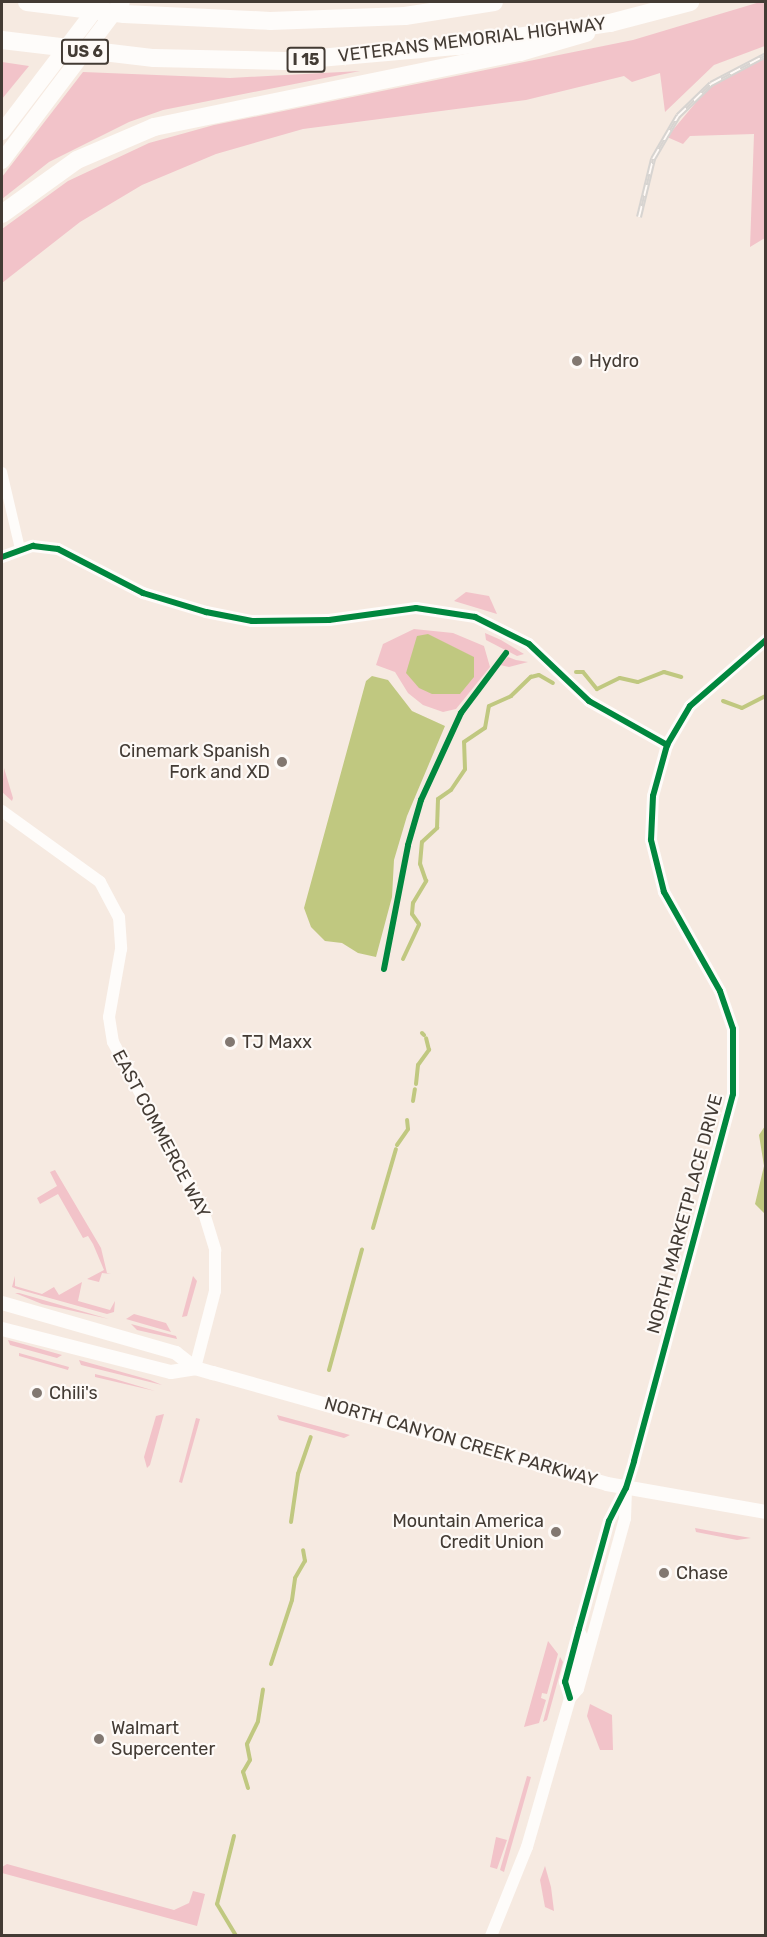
<!DOCTYPE html>
<html>
<head>
<meta charset="utf-8">
<style>
  body { margin:0 }
  #map { position:relative; width:767px; height:1937px; overflow:hidden; background:#f6eae1; font-family:Rubik,sans-serif }
  div>[style] { position:absolute }
  [style*='--x'] { left:calc(var(--x)*1px); top:calc(var(--y)*1px); width:calc(var(--w)*1px); rotate:calc(var(--a)*1deg) }
  .green>* { inset:0; background:#f2c3c9 }
  .water>* { inset:0; background:#c0c880 }
  .stream>* { height:4px; margin:-2px; padding:0 2px; transform-origin:2px; border-radius:2px; background:#c0c880 }
  .minor>* { height:10px; margin:-5px; padding:0 5px; transform-origin:5px; border-radius:5px; background:#fefcfa }
  .tertiary>* { height:12px; margin:-6px; padding:0 6px; transform-origin:6px; border-radius:6px; background:#fefcfa }
  .secondary>* { height:14px; margin:-7px; padding:0 7px; transform-origin:7px; border-radius:7px; background:#fefcfa }
  .trunk>* { height:16px; margin:-8px; padding:0 8px; transform-origin:8px; border-radius:8px; background:#fefcfa }
  .motorway>* { height:18px; margin:-9px; padding:0 9px; transform-origin:9px; border-radius:9px; background:#fefcfa }
  .rail>* { height:6px; margin-top:-3px; transform-origin:0; background:repeating-linear-gradient(90deg,#fefaf7 0 11px,#d7d4d1 0 22px); box-sizing:border-box; border-block:2px solid #d7d4d1 }
  .cycleway>* { height:6px; margin:-3px; padding:0 3px; transform-origin:3px; border-radius:3px; background:#00873e }
  .dots>* { width:16px; height:16px; translate:-50% -50%; box-sizing:border-box; border:3px solid #fefaf7; border-radius:50% }
  span { translate:-50% -50%; white-space:nowrap; text-align:center; line-height:1.15; -webkit-text-stroke:4.5px #fefaf7; paint-order:stroke }
  .shield-label span { padding:2px 4px; background:#fefaf7; border:2px solid; border-radius:4px; -webkit-text-stroke-width:0 }
  .shield-label { font-size:16px; color:#433b34; font-weight:700 }
  .street-label { font-size:18px; color:#433b34 }
  .poi-label { font-size:18px; color:#433b34 }
  .left { translate:0 -50%; text-align:left }
  .right { translate:-100% -50%; text-align:right }
  .frame { position:absolute; inset:0; border:3px solid #433b34; pointer-events:none }
</style>
</head>
<body>
<div id="map">
  <div class="green">
    <i style="clip-path:polygon(760px 2px,765px 2px,765px 46px,714px 65px,665px 112px,660px 73px,632px 82px,624px 76px,526px 100px,303px 129px,216px 154px,142px 185px,80px 222px,2px 283px,2px 229px,68px 181px,149px 143px,214px 125px,633px 40px)"></i>
    <i style="clip-path:polygon(765px 57px,765px 238px,750px 247px,754px 134px,690px 136px,683px 144px,667px 137px,708px 88px)"></i>
    <i style="clip-path:polygon(2px 62px,29px 66px,2px 99px)"></i>
    <i style="clip-path:polygon(360px 71px,163px 110px,129px 122px,49px 162px,2px 199px,2px 177px,83px 72px,230px 78px)"></i>
    <i style="clip-path:polygon(466px 592px,489px 596px,497px 614px,454px 601px)"></i>
    <i style="clip-path:polygon(414px 629px,453px 633px,484px 646px,490px 667px,456px 709px,443px 712px,423px 705px,408px 693px,395px 672px,376px 665px,383px 644px)"></i>
    <i style="clip-path:polygon(485px 633px,501px 640px,524px 654px,517px 656px,486px 640px)"></i>
    <i style="clip-path:polygon(508px 657px,516px 660px,528px 662px,509px 667px,500px 665px)"></i>
    <i style="clip-path:polygon(4px 768px,13px 798px,12px 801px,2px 792px)"></i>
    <i style="clip-path:polygon(55px 1170px,101px 1248px,107px 1273px,111px 1274px,102px 1273px,99px 1282px,87px 1279px,104px 1270px,93px 1244px,88px 1236px,83px 1238px,58px 1194px,40px 1204px,37px 1198px,57px 1186px,50px 1172px)"></i>
    <i style="clip-path:polygon(15px 1276px,15px 1286px,42px 1294px,54px 1287px,59px 1295px,82px 1282px,78px 1301px,110px 1310px,115px 1301px,114px 1312px,107px 1314px,17px 1289px,12px 1287px)"></i>
    <i style="clip-path:polygon(193px 1276px,197px 1281px,187px 1316px,182px 1317px)"></i>
    <i style="clip-path:polygon(15px 1293px,19px 1293px,109px 1319px,42px 1304px)"></i>
    <i style="clip-path:polygon(134px 1314px,166px 1323px,171px 1332px,126px 1319px)"></i>
    <i style="clip-path:polygon(131px 1324px,176px 1336px,177px 1339px,137px 1330px)"></i>
    <i style="clip-path:polygon(8px 1340px,23px 1344px,62px 1355px,57px 1358px,10px 1345px)"></i>
    <i style="clip-path:polygon(19px 1353px,69px 1367px,68px 1370px,19px 1356px)"></i>
    <i style="clip-path:polygon(79px 1360px,150px 1380px,162px 1385px,81px 1365px)"></i>
    <i style="clip-path:polygon(95px 1374px,115px 1379px,155px 1391px,95px 1377px)"></i>
    <i style="clip-path:polygon(164px 1414px,150px 1465px,147px 1468px,144px 1457px,156px 1416px)"></i>
    <i style="clip-path:polygon(277px 1415px,325px 1428px,350px 1435px,344px 1438px,308px 1428px,279px 1420px)"></i>
    <i style="clip-path:polygon(196px 1418px,200px 1419px,182px 1483px,179px 1482px)"></i>
    <i style="clip-path:polygon(695px 1528px,711px 1531px,751px 1538px,737px 1540px,696px 1532px)"></i>
    <i style="clip-path:polygon(548px 1641px,558px 1654px,547px 1694px,542px 1693px,541px 1698px,546px 1700px,539px 1723px,524px 1727px)"></i>
    <i style="clip-path:polygon(560px 1657px,563px 1662px,547px 1720px,543px 1722px)"></i>
    <i style="clip-path:polygon(590px 1704px,612px 1715px,613px 1750px,600px 1750px,587px 1716px)"></i>
    <i style="clip-path:polygon(527px 1776px,531px 1777px,504px 1872px,500px 1870px)"></i>
    <i style="clip-path:polygon(496px 1837px,507px 1840px,497px 1869px,490px 1867px)"></i>
    <i style="clip-path:polygon(7px 1864px,174px 1910px,189px 1903px,193px 1891px,205px 1894px,197px 1926px,2px 1873px,2px 1867px)"></i>
    <i style="clip-path:polygon(545px 1866px,551px 1887px,554px 1911px,545px 1907px,540px 1880px)"></i>
  </div>
  <div class="water">
    <i style="clip-path:polygon(428px 634px,474px 657px,474px 677px,460px 694px,432px 694px,419px 688px,406px 673px,417px 636px)"></i>
    <i style="clip-path:polygon(372px 676px,388px 680px,412px 711px,445px 726px,407px 816px,394px 860px,392px 897px,376px 957px,358px 953px,342px 943px,325px 941px,311px 927px,304px 908px,366px 681px)"></i>
    <i style="clip-path:polygon(765px 1126px,766px 1126px,765px 1214px,755px 1204px,764px 1166px,759px 1135px)"></i>
  </div>
  <div class="stream">
    <i style="--x:576;--y:672;--w:7;--a:0"></i>
    <i style="--x:583;--y:672;--w:22;--a:51"></i>
    <i style="--x:597;--y:689;--w:25;--a:-26"></i>
    <i style="--x:620;--y:678;--w:18;--a:13"></i>
    <i style="--x:638;--y:682;--w:28;--a:-21"></i>
    <i style="--x:664;--y:672;--w:18;--a:16"></i>
    <i style="--x:723;--y:701;--w:20;--a:20"></i>
    <i style="--x:742;--y:708;--w:27;--a:-27"></i>
    <i style="--x:403;--y:959;--w:38;--a:-65"></i>
    <i style="--x:419;--y:924;--w:12;--a:-125"></i>
    <i style="--x:412;--y:914;--w:11;--a:-85"></i>
    <i style="--x:413;--y:903;--w:26;--a:-59"></i>
    <i style="--x:426;--y:881;--w:18;--a:-109"></i>
    <i style="--x:420;--y:864;--w:22;--a:-85"></i>
    <i style="--x:422;--y:842;--w:21;--a:-43"></i>
    <i style="--x:437;--y:828;--w:29;--a:-88"></i>
    <i style="--x:438;--y:799;--w:16;--a:-35"></i>
    <i style="--x:451;--y:790;--w:25;--a:-56"></i>
    <i style="--x:465;--y:769;--w:27;--a:-92"></i>
    <i style="--x:464;--y:742;--w:25;--a:-34"></i>
    <i style="--x:485;--y:728;--w:22;--a:-80"></i>
    <i style="--x:489;--y:706;--w:24;--a:-24"></i>
    <i style="--x:511;--y:696;--w:28;--a:-44"></i>
    <i style="--x:531;--y:677;--w:8;--a:-14"></i>
    <i style="--x:539;--y:675;--w:16;--a:30"></i>
    <i style="--x:422;--y:1033;--w:3;--a:45"></i>
    <i style="--x:416;--y:1084;--w:19;--a:-84"></i>
    <i style="--x:418;--y:1065;--w:19;--a:-54"></i>
    <i style="--x:429;--y:1050;--w:12;--a:-104"></i>
    <i style="--x:413;--y:1101;--w:12;--a:-81"></i>
    <i style="--x:397;--y:1145;--w:19;--a:-55"></i>
    <i style="--x:408;--y:1129;--w:9;--a:-96"></i>
    <i style="--x:373;--y:1228;--w:82;--a:-73.8"></i>
    <i style="--x:329;--y:1370;--w:125;--a:-74.7"></i>
    <i style="--x:291;--y:1522;--w:49;--a:-81.7"></i>
    <i style="--x:298;--y:1474;--w:39;--a:-71"></i>
    <i style="--x:271;--y:1664;--w:67;--a:-71.8"></i>
    <i style="--x:292;--y:1600;--w:22;--a:-82"></i>
    <i style="--x:295;--y:1578;--w:20;--a:-60"></i>
    <i style="--x:305;--y:1561;--w:11;--a:-100"></i>
    <i style="--x:248;--y:1788;--w:17;--a:-107"></i>
    <i style="--x:243;--y:1772;--w:14;--a:-60"></i>
    <i style="--x:250;--y:1760;--w:16;--a:-101"></i>
    <i style="--x:247;--y:1744;--w:25;--a:-64"></i>
    <i style="--x:258;--y:1721;--w:32;--a:-81"></i>
    <i style="--x:234;--y:1836;--w:70;--a:104"></i>
    <i style="--x:217;--y:1904;--w:37;--a:59"></i>
  </div>
  <div class="minor">
    <i style="--x:2;--y:472;--w:79;--a:76.8"></i>
    <i style="--x:570;--y:1697;--w:60;--a:-76.4"></i>
    <i style="--x:584;--y:1639;--w:11;--a:-117"></i>
  </div>
  <div class="tertiary">
    <i style="--x:2;--y:557;--w:33;--a:-20"></i>
    <i style="--x:33;--y:546;--w:25;--a:7"></i>
    <i style="--x:58;--y:549;--w:96;--a:27.4"></i>
    <i style="--x:143;--y:593;--w:66;--a:16.8"></i>
    <i style="--x:206;--y:612;--w:47;--a:11.1"></i>
    <i style="--x:252;--y:621;--w:77;--a:-0.7"></i>
    <i style="--x:329;--y:620;--w:88;--a:-7.9"></i>
    <i style="--x:416;--y:608;--w:60;--a:8.7"></i>
    <i style="--x:475;--y:617;--w:60;--a:26.6"></i>
    <i style="--x:529;--y:644;--w:83;--a:43.5"></i>
    <i style="--x:589;--y:701;--w:90;--a:29.4"></i>
    <i style="--x:2;--y:811;--w:121;--a:35.9"></i>
    <i style="--x:100;--y:882;--w:40;--a:62"></i>
    <i style="--x:119;--y:917;--w:32;--a:86"></i>
    <i style="--x:121;--y:949;--w:69;--a:100"></i>
    <i style="--x:109;--y:1017;--w:25;--a:81"></i>
    <i style="--x:113;--y:1042;--w:194;--a:62"></i>
    <i style="--x:204;--y:1213;--w:39;--a:73"></i>
    <i style="--x:215;--y:1250;--w:41;--a:90"></i>
    <i style="--x:215;--y:1291;--w:80;--a:104.6"></i>
    <i style="--x:570;--y:1698;--w:17;--a:-107"></i>
    <i style="--x:565;--y:1682;--w:55;--a:-75.2"></i>
    <i style="--x:579;--y:1629;--w:112;--a:-74.5"></i>
    <i style="--x:609;--y:1521;--w:37;--a:-63"></i>
    <i style="--x:626;--y:1488;--w:28;--a:-73"></i>
    <i style="--x:634;--y:1461;--w:380;--a:-74.9"></i>
    <i style="--x:733;--y:1094;--w:65;--a:-90"></i>
    <i style="--x:733;--y:1029;--w:40;--a:-108.9"></i>
    <i style="--x:720;--y:991;--w:114;--a:-119.5"></i>
    <i style="--x:664;--y:892;--w:54;--a:-104"></i>
    <i style="--x:651;--y:840;--w:44;--a:-87.4"></i>
    <i style="--x:653;--y:796;--w:53;--a:-74.6"></i>
    <i style="--x:667;--y:745;--w:45;--a:-59.5"></i>
    <i style="--x:690;--y:706;--w:101;--a:-41"></i>
    <i style="--x:491;--y:1936;--w:96;--a:-68"></i>
    <i style="--x:527;--y:1847;--w:155;--a:-73.9"></i>
    <i style="--x:570;--y:1698;--w:12;--a:-48"></i>
    <i style="--x:578;--y:1689;--w:177;--a:-74.6"></i>
    <i style="--x:625;--y:1518;--w:26;--a:-88"></i>
  </div>
  <div class="secondary">
    <i style="--x:2;--y:1303;--w:181;--a:16"></i>
    <i style="--x:176;--y:1353;--w:24;--a:38"></i>
    <i style="--x:2;--y:1329;--w:174;--a:14.3"></i>
    <i style="--x:171;--y:1372;--w:24;--a:-9"></i>
    <i style="--x:195;--y:1368;--w:19;--a:16"></i>
    <i style="--x:213;--y:1373;--w:409;--a:15.7"></i>
    <i style="--x:607;--y:1484;--w:161;--a:10"></i>
  </div>
  <div class="trunk">
    <i style="--x:2;--y:132;--w:163;--a:-52.7"></i>
    <i style="--x:2;--y:161;--w:199;--a:-53"></i>
  </div>
  <div class="motorway">
    <i style="--x:27;--y:2;--w:98;--a:7.1"></i>
    <i style="--x:124;--y:14;--w:146;--a:2.7"></i>
    <i style="--x:270;--y:21;--w:135;--a:-2.1"></i>
    <i style="--x:405;--y:16;--w:90;--a:-8.9"></i>
    <i style="--x:2;--y:40;--w:153;--a:6.8"></i>
    <i style="--x:154;--y:58;--w:131;--a:1.3"></i>
    <i style="--x:285;--y:61;--w:174;--a:-5"></i>
    <i style="--x:458;--y:46;--w:154;--a:-8.6"></i>
    <i style="--x:610;--y:23;--w:83;--a:-14.7"></i>
    <i style="--x:2;--y:214;--w:92;--a:-35.8"></i>
    <i style="--x:77;--y:160;--w:84;--a:-23.2"></i>
    <i style="--x:154;--y:127;--w:374;--a:-11.6"></i>
    <i style="--x:520;--y:52;--w:69;--a:-16.1"></i>
  </div>
  <div class="rail">
    <i style="--x:639;--y:217;--w:60;--a:-76.4"></i>
    <i style="--x:653;--y:159;--w:50;--a:-59.8"></i>
    <i style="--x:678;--y:116;--w:46;--a:-44.1"></i>
    <i style="--x:711;--y:84;--w:62;--a:-27.8"></i>
  </div>
  <div class="cycleway">
    <i style="--x:2;--y:557;--w:33;--a:-20"></i>
    <i style="--x:33;--y:546;--w:25;--a:7"></i>
    <i style="--x:58;--y:549;--w:96;--a:27.4"></i>
    <i style="--x:143;--y:593;--w:66;--a:16.8"></i>
    <i style="--x:206;--y:612;--w:47;--a:11.1"></i>
    <i style="--x:252;--y:621;--w:77;--a:-0.7"></i>
    <i style="--x:329;--y:620;--w:88;--a:-7.9"></i>
    <i style="--x:416;--y:608;--w:60;--a:8.7"></i>
    <i style="--x:475;--y:617;--w:60;--a:26.6"></i>
    <i style="--x:529;--y:644;--w:83;--a:43.5"></i>
    <i style="--x:589;--y:701;--w:90;--a:29.4"></i>
    <i style="--x:384;--y:969;--w:126;--a:-79"></i>
    <i style="--x:408;--y:845;--w:47;--a:-73.9"></i>
    <i style="--x:421;--y:800;--w:96;--a:-65.3"></i>
    <i style="--x:461;--y:713;--w:75;--a:-53.1"></i>
    <i style="--x:570;--y:1698;--w:17;--a:-107"></i>
    <i style="--x:565;--y:1682;--w:55;--a:-75.2"></i>
    <i style="--x:579;--y:1629;--w:112;--a:-74.5"></i>
    <i style="--x:609;--y:1521;--w:37;--a:-63"></i>
    <i style="--x:626;--y:1488;--w:28;--a:-73"></i>
    <i style="--x:634;--y:1461;--w:380;--a:-74.9"></i>
    <i style="--x:733;--y:1094;--w:65;--a:-90"></i>
    <i style="--x:733;--y:1029;--w:40;--a:-108.9"></i>
    <i style="--x:720;--y:991;--w:114;--a:-119.5"></i>
    <i style="--x:664;--y:892;--w:54;--a:-104"></i>
    <i style="--x:651;--y:840;--w:44;--a:-87.4"></i>
    <i style="--x:653;--y:796;--w:53;--a:-74.6"></i>
    <i style="--x:667;--y:745;--w:45;--a:-59.5"></i>
    <i style="--x:690;--y:706;--w:101;--a:-41"></i>
  </div>
  <div class="dots">
    <i style="left:577px;top:361px;background:#827871"></i>
    <i style="left:282px;top:762px;background:#827871"></i>
    <i style="left:230px;top:1042px;background:#827871"></i>
    <i style="left:37px;top:1393px;background:#827871"></i>
    <i style="left:556px;top:1532px;background:#827871"></i>
    <i style="left:664px;top:1573px;background:#827871"></i>
    <i style="left:99px;top:1739px;background:#827871"></i>
  </div>
  <div class="shield-label">
    <span style="left:85px;top:52px">US 6</span>
    <span style="left:306px;top:60px">I 15</span>
  </div>
  <div class="street-label">
    <span style="left:472px;top:40px;rotate:-7deg">VETERANS MEMORIAL HIGHWAY</span>
    <span style="left:161px;top:1134px;rotate:62deg">EAST COMMERCE WAY</span>
    <span style="left:685px;top:1214px;rotate:-75deg">NORTH MARKETPLACE DRIVE</span>
    <span style="left:461px;top:1442px;rotate:16deg">NORTH CANYON CREEK PARKWAY</span>
  </div>
  <div class="poi-label">
    <span class="left" style="left:589px;top:361px">Hydro</span>
    <span class="right" style="left:270px;top:762px">Cinemark Spanish<br>Fork and XD</span>
    <span class="left" style="left:242px;top:1042px">TJ Maxx</span>
    <span class="left" style="left:49px;top:1393px">Chili's</span>
    <span class="right" style="left:544px;top:1532px">Mountain America<br>Credit Union</span>
    <span class="left" style="left:676px;top:1573px">Chase</span>
    <span class="left" style="left:111px;top:1739px">Walmart<br>Supercenter</span>
  </div>
  <div class="frame"></div>
</div>
</body>
</html>
